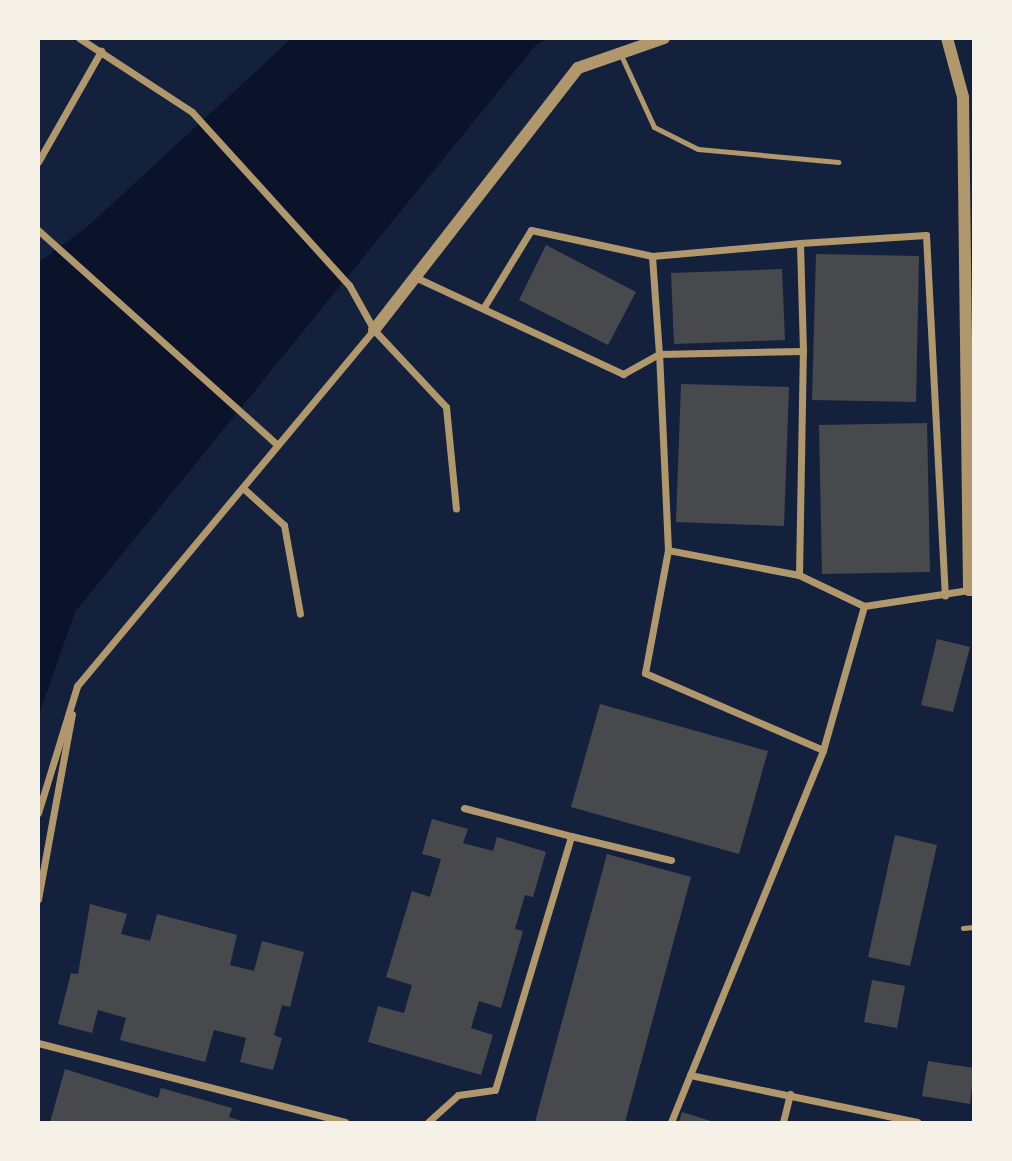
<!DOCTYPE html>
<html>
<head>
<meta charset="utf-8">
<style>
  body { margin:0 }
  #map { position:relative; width:1012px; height:1161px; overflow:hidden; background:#14213d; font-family:Arial,sans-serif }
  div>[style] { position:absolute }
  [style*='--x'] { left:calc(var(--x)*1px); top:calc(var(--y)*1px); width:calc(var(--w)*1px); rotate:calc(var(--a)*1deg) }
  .water>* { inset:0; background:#0b132b }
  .building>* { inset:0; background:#48494c }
  .service>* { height:5px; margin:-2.5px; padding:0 2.5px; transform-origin:2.5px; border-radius:2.5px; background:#b1986c }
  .minor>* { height:7px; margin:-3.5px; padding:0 3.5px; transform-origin:3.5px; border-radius:3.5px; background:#b1986c }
  .tertiary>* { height:12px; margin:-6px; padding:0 6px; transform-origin:6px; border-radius:6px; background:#b1986c }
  span { translate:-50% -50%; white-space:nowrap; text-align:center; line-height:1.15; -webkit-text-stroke:5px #f6f1e7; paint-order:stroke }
  .frame { position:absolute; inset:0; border:40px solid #f6f1e7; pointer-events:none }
</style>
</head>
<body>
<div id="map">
  <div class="water">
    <i style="clip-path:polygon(291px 39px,547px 39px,536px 45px,75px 612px,39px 715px,39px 262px,87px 227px)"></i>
  </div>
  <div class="building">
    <i style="clip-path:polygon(546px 245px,636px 292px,608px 345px,519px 300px)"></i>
    <i style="clip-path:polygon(816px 254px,919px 256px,916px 402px,812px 400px)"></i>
    <i style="clip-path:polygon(782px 269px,785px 340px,674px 344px,671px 273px)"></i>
    <i style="clip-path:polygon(681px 384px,789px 387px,784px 526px,676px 522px)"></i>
    <i style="clip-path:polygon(927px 423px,930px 572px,822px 574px,819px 425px)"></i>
    <i style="clip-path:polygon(937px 639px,970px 647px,953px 712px,921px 705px)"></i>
    <i style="clip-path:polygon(600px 704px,768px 751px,739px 854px,571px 807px)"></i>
    <i style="clip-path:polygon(432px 819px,468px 829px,463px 843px,493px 851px,497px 837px,546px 852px,533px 897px,525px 895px,515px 929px,523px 931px,501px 1008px,479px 1001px,471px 1028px,493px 1035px,481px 1075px,368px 1042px,378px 1006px,404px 1013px,412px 985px,386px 977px,412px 891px,430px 897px,441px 859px,422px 854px)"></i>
    <i style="clip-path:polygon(895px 835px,937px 845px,910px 966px,868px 957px)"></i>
    <i style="clip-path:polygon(607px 854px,691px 877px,625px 1122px,535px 1122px)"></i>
    <i style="clip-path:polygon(90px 904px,127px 914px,121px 934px,150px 941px,157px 914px,237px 935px,230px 965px,254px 971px,262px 941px,304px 952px,290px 1007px,282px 1005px,274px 1035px,282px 1038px,273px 1070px,240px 1062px,246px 1038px,214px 1030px,205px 1062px,120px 1040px,126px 1018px,98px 1010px,92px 1033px,58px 1024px,71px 973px,78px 974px)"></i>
    <i style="clip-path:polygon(872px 980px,905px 986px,897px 1028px,864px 1022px)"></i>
    <i style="clip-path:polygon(928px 1061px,974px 1068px,970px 1104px,922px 1096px)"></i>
    <i style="clip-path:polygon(65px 1069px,158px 1098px,161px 1088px,232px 1108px,229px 1117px,245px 1122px,50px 1122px)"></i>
    <i style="clip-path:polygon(682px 1112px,714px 1122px,679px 1122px)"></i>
  </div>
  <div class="service">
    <i style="--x:620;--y:53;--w:81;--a:65.3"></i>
    <i style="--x:654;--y:127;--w:49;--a:26.6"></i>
    <i style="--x:698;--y:149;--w:141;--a:5.3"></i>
    <i style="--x:963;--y:928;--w:11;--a:-5"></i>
  </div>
  <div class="minor">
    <i style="--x:79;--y:38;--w:135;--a:33.2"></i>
    <i style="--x:192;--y:112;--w:234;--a:47.8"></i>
    <i style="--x:349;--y:285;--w:51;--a:60.9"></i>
    <i style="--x:374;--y:330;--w:105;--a:46.9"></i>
    <i style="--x:446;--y:407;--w:102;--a:84.4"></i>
    <i style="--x:38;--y:162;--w:128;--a:-60.4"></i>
    <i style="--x:38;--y:230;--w:322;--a:41.9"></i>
    <i style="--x:415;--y:277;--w:230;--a:25"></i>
    <i style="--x:623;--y:374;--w:41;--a:-29.1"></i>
    <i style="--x:659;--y:354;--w:98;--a:-94.1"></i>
    <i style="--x:652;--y:256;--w:149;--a:-5"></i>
    <i style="--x:484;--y:307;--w:90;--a:-58.6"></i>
    <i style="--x:531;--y:230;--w:124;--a:12.1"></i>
    <i style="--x:243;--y:488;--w:55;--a:42.1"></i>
    <i style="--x:284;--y:525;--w:90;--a:79.8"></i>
    <i style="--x:668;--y:550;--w:125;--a:100.6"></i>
    <i style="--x:645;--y:673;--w:194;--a:23.4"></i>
    <i style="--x:799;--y:575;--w:133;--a:-169.2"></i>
    <i style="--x:668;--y:550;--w:196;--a:-92.6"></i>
    <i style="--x:659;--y:354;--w:144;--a:-1.2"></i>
    <i style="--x:864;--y:606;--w:72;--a:-154.5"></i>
    <i style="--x:799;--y:575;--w:224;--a:-89"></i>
    <i style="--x:803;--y:351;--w:108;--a:-91.6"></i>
    <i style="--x:800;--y:243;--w:126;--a:-3.6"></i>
    <i style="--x:926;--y:235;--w:361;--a:87"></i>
    <i style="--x:464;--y:808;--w:111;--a:14.7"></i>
    <i style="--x:38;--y:813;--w:133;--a:-72.9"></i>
    <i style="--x:77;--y:686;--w:464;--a:-50.2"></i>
    <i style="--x:38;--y:899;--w:188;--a:-79.6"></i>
    <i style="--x:38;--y:1043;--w:317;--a:14.4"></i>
    <i style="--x:690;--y:1075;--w:351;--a:-67.7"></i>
    <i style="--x:823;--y:750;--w:150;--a:-74.1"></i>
    <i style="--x:864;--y:606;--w:106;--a:-8.7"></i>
    <i style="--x:428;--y:1122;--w:40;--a:-42"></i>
    <i style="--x:458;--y:1095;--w:37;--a:-8"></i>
    <i style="--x:495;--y:1090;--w:265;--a:-73.3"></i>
    <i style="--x:571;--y:836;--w:103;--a:13.5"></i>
    <i style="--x:671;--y:1122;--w:51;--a:-68"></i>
    <i style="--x:690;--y:1075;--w:232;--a:11.7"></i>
    <i style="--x:783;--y:1122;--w:29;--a:-76"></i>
  </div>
  <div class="tertiary">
    <i style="--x:947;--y:38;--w:61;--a:74.8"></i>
    <i style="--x:963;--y:97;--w:493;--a:89.3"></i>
    <i style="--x:969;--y:590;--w:5;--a:0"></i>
    <i style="--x:374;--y:330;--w:332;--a:-52.1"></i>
    <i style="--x:578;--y:68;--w:91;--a:-19.2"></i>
  </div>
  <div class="frame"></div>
</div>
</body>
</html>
